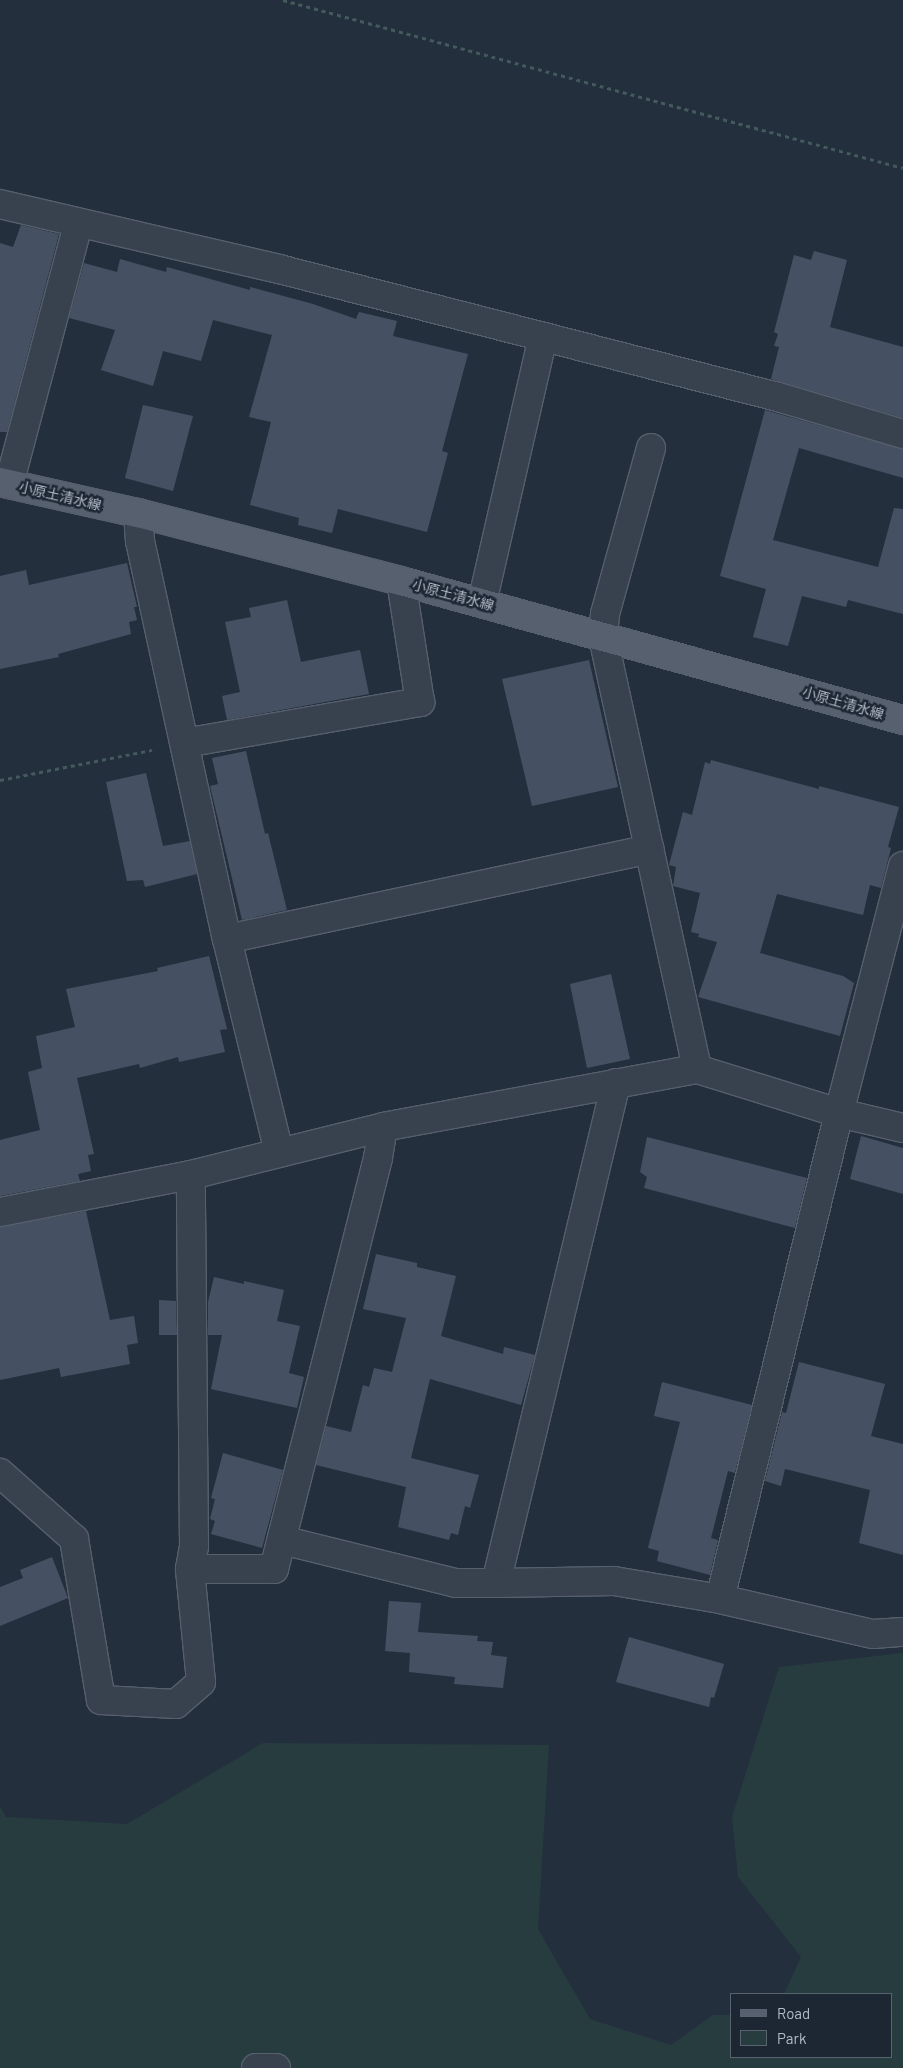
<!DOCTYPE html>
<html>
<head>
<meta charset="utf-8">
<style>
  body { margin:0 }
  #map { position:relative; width:903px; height:2068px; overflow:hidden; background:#242f3e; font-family:Barlow,"Noto Sans JP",sans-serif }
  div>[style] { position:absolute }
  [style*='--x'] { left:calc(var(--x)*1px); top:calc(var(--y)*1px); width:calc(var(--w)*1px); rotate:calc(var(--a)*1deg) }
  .green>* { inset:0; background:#263c3f }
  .building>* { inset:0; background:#455162 }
  .path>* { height:3px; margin-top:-1.5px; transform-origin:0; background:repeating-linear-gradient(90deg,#44595c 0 4px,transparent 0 8px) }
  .roads { filter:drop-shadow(1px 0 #565f6c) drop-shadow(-1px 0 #565f6c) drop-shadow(0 1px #565f6c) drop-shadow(0 -1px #565f6c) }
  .minor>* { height:28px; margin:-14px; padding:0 14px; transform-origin:14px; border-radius:14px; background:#38414e }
  .major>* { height:28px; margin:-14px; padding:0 14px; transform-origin:14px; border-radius:14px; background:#56606e }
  span { translate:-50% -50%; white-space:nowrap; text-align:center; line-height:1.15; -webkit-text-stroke:5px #1d2633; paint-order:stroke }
  .street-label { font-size:14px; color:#b4bcc9 }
  .legend { position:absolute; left:730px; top:1993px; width:162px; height:65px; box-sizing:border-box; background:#1d2633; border:1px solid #59626f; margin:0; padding:6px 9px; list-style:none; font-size:15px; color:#b4bcc9 }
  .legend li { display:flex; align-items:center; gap:10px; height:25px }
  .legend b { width:25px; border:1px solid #59626f }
</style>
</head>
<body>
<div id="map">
  <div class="green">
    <i style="clip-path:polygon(903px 1653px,903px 2068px,0 2068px,0 1806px,6px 1817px,127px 1824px,263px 1743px,549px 1745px,538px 1929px,590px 2019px,671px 2045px,713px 2015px,732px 2015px,732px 2057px,892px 2057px,892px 1994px,784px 1994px,801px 1957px,738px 1877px,732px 1817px,779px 1667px)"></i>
  </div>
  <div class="building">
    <i style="clip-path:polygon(21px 225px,59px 234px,7px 432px,0 432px,0 243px,13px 247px)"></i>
    <i style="clip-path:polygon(814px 251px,847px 260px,830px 327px,903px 347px,903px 418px,771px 379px,779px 347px,774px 346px,778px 334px,774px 332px,794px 255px,811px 260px)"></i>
    <i style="clip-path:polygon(120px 259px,166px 272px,167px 267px,250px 290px,250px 287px,313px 304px,356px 319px,359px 312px,397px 321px,393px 336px,468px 354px,442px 451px,448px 453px,427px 532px,338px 509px,332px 533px,298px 525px,299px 518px,250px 505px,271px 422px,249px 417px,272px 335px,213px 320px,201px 361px,163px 351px,153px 386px,101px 370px,115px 330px,69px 318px,84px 263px,117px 272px)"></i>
    <i style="clip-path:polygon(143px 405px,193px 416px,173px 491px,125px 478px)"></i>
    <i style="clip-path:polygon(765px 410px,903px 449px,903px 478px,799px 448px,773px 540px,878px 567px,894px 508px,903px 509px,903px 614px,848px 600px,846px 607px,802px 596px,788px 646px,753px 637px,766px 589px,720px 576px)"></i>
    <i style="clip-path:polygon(127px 563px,137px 607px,134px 607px,137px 620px,129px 622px,131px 634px,58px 654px,59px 657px,0 669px,0 576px,26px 570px,29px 585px)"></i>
    <i style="clip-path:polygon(287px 600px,301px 662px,360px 650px,369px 694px,227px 720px,222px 696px,240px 692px,225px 622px,251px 617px,249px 608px)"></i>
    <i style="clip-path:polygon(589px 660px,618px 787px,532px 806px,502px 679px)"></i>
    <i style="clip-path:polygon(246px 751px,265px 834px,268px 833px,287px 910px,242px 920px,210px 786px,218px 784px,212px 758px)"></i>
    <i style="clip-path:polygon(711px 760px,819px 789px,819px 786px,899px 807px,888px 847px,891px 848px,881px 888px,870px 885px,863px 915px,777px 894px,760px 953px,843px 976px,854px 983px,840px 1036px,698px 997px,717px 942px,698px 937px,699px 934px,691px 932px,700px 893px,673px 886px,676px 867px,669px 865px,683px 812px,692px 815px,705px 762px,710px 764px)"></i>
    <i style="clip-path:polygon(146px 773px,163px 846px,190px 841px,197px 874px,145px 887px,143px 880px,127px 881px,106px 782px)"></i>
    <i style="clip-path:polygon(209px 956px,227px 1029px,220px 1030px,225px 1052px,179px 1062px,178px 1057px,140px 1068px,139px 1064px,77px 1078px,94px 1154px,88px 1155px,91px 1171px,78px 1174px,80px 1181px,0 1196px,0 1140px,40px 1130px,28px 1072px,42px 1068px,36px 1036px,75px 1027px,66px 989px,158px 971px,157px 968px)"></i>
    <i style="clip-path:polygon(611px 974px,630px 1059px,587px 1068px,570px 984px)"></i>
    <i style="clip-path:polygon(861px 1136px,903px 1148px,903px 1194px,850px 1179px)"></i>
    <i style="clip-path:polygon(647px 1137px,807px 1178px,795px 1228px,644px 1188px,647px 1177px,640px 1172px)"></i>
    <i style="clip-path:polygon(86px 1211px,110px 1320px,134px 1316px,138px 1343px,127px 1345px,130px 1364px,61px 1377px,59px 1368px,0 1380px,0 1227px)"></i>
    <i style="clip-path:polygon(376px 1254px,417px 1263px,417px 1267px,456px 1276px,441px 1336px,503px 1354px,504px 1347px,535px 1355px,521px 1405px,430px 1379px,411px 1458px,479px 1475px,470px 1508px,465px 1506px,458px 1535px,451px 1533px,449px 1540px,398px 1527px,406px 1487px,316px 1465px,326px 1426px,351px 1432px,363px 1385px,369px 1387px,374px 1368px,392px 1372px,406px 1318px,363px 1309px)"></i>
    <i style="clip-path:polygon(214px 1277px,244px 1284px,244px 1281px,284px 1290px,277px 1321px,300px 1326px,289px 1373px,304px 1377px,297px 1408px,211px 1389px,222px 1335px,208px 1335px,208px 1302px)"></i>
    <i style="clip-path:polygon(159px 1300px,176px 1301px,177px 1335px,159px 1335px)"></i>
    <i style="clip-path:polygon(799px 1362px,885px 1384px,871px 1436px,903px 1444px,903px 1555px,859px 1543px,870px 1490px,785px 1469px,781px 1486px,765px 1481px,782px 1412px,786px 1413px)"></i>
    <i style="clip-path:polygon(662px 1382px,752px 1405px,735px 1473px,728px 1471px,711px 1538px,718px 1540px,710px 1575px,657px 1561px,659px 1551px,648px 1548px,680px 1422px,654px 1416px)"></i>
    <i style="clip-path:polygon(223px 1453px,283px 1470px,262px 1548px,211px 1534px,215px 1521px,210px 1519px,215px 1499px,211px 1498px)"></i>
    <i style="clip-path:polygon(52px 1557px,68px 1598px,0 1626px,0 1587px,23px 1578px,20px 1570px)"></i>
    <i style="clip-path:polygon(389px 1601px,421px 1603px,418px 1632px,478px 1636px,477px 1641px,493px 1642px,491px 1655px,507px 1657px,503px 1688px,454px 1684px,455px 1677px,409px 1672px,410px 1653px,385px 1651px)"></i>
    <i style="clip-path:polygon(629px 1637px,724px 1664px,714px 1698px,711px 1697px,709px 1707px,616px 1682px)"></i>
  </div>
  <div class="path">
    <i style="--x:283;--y:0;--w:642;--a:15.16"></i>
    <i style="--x:0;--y:780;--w:155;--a:-11.2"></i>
  </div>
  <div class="roads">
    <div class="minor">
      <i style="--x:0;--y:204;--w:286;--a:13.1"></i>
      <i style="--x:279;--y:269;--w:515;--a:14.39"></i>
      <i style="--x:778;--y:397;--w:130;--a:16.5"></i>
      <i style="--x:651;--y:448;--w:172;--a:105.5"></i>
      <i style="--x:605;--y:614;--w:23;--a:95"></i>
      <i style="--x:603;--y:637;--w:442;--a:77.7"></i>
      <i style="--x:9;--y:484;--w:269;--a:-75.1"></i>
      <i style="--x:138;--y:513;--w:28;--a:86"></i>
      <i style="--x:140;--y:541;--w:407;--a:77.7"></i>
      <i style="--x:227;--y:939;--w:220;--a:76.3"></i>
      <i style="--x:482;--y:603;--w:273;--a:-77.1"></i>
      <i style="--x:185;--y:743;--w:239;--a:-9.9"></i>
      <i style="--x:420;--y:702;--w:122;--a:-98.9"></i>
      <i style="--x:227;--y:939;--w:432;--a:-12"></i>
      <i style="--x:616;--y:1083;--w:514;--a:103.5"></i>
      <i style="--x:496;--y:1583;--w:118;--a:-1"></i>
      <i style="--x:614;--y:1581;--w:108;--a:9.6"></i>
      <i style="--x:720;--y:1599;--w:157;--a:12.9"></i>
      <i style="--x:873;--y:1634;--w:30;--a:-4"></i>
      <i style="--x:0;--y:1212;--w:195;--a:-11"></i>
      <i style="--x:191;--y:1175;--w:198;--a:-14"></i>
      <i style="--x:383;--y:1127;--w:319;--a:-10.5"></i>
      <i style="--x:697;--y:1069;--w:149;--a:17.2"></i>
      <i style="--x:839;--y:1113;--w:66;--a:13.2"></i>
      <i style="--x:0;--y:1473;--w:99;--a:41.7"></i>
      <i style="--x:74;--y:1539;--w:163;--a:80.5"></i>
      <i style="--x:101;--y:1700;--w:75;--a:3.1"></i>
      <i style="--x:176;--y:1704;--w:33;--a:-41"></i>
      <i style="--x:201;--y:1682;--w:114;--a:-95.6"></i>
      <i style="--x:190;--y:1569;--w:84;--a:0"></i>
      <i style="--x:274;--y:1569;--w:424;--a:-75.8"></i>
      <i style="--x:378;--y:1158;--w:31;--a:-81"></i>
      <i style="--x:282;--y:1540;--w:179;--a:13.9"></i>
      <i style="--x:456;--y:1583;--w:40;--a:0"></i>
      <i style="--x:190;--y:1569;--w:23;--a:-80"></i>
      <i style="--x:194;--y:1546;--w:371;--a:-90.5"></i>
      <i style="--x:720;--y:1599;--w:500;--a:-76.24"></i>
      <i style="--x:839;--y:1113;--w:255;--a:-75.5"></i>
      <i style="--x:256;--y:2068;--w:20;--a:0"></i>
    </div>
    <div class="major">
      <i style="--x:0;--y:482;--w:141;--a:12.7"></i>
      <i style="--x:138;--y:513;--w:272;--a:14.5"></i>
      <i style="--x:401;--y:581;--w:521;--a:15.48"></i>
    </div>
  </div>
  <div class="street-label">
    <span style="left:60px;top:496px;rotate:13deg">小原土清水線</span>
    <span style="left:453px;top:595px;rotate:15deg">小原土清水線</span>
    <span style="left:843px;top:703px;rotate:16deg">小原土清水線</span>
  </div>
  <ul class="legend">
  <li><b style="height:6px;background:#56606e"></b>Road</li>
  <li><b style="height:14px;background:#263c3f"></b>Park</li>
  </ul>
</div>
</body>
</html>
